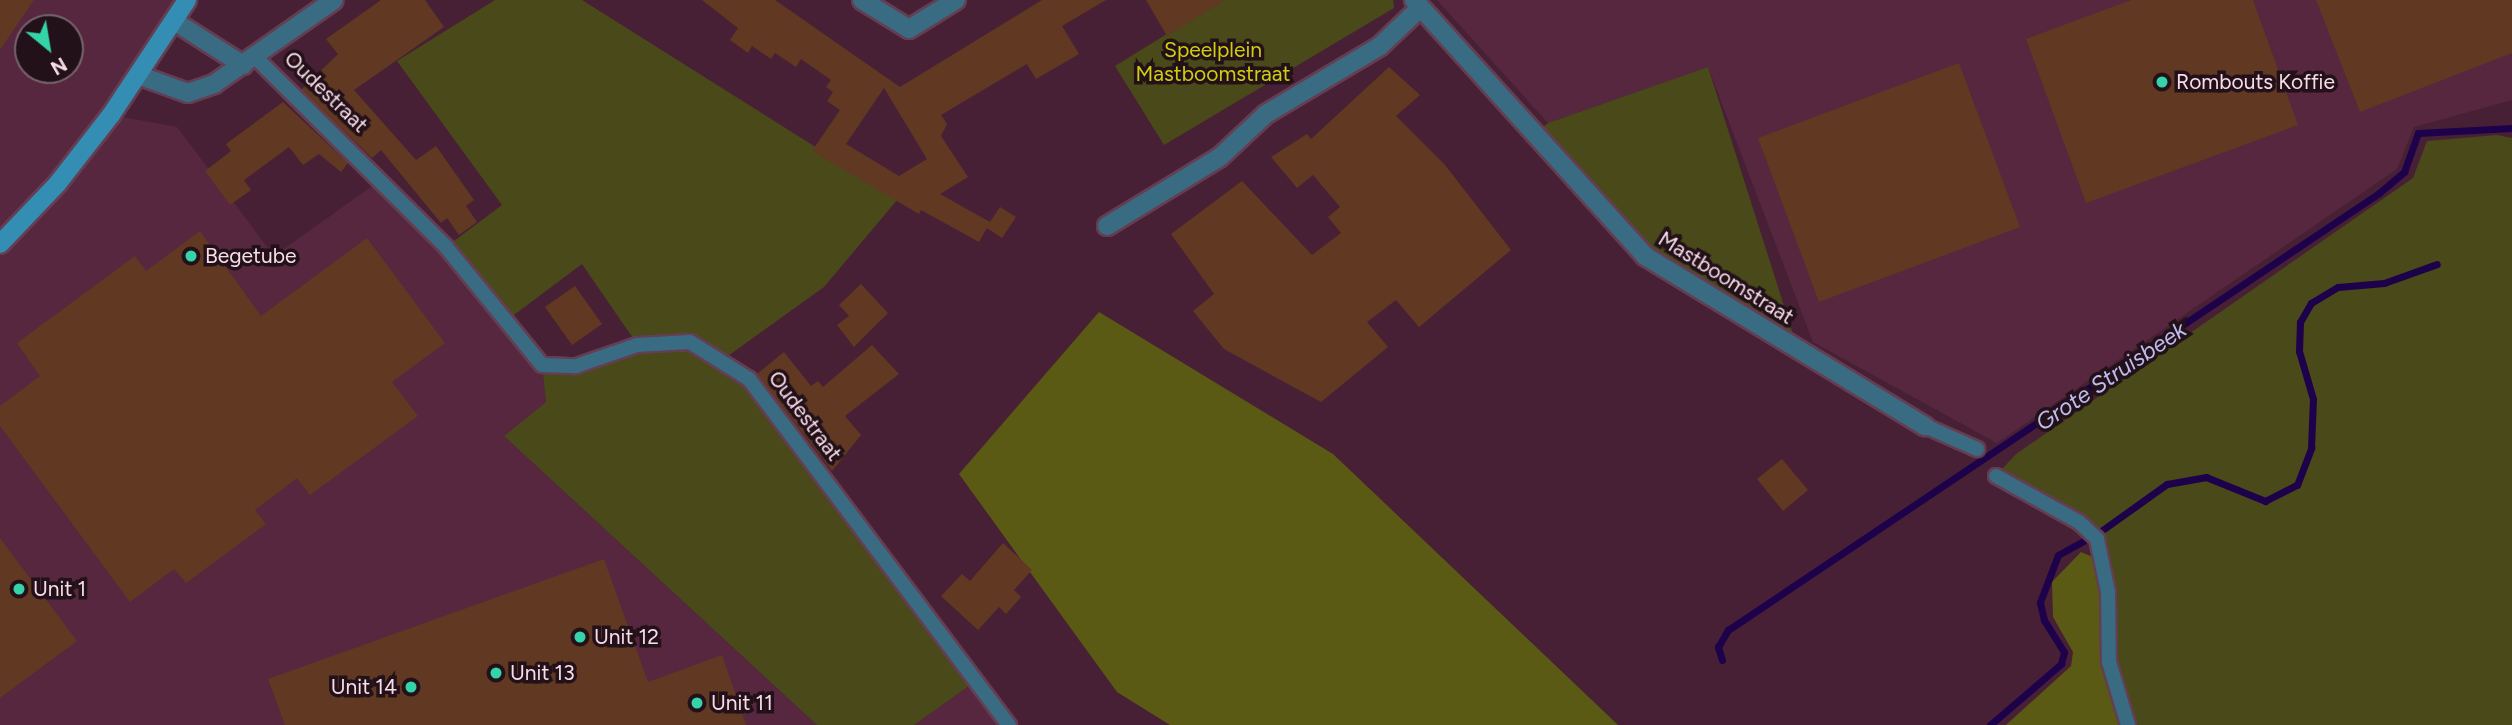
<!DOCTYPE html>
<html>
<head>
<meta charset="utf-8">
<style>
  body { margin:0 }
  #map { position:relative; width:2512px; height:725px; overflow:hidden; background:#482035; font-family:Figtree,sans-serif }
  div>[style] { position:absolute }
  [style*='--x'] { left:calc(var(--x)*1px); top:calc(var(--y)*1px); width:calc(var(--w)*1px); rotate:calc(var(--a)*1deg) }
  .built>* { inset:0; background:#56273f }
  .green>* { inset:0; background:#49491a }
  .forest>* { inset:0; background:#5b5a15 }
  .stream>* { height:7px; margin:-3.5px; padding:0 3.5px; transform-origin:3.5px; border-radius:3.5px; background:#1d024b }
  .building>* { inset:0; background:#613821 }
  .roads { filter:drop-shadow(2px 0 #643e52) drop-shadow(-2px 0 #643e52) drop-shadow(0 2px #643e52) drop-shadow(0 -2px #643e52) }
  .lane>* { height:14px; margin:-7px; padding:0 7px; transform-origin:7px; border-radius:7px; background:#396c83 }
  .street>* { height:18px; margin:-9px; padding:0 9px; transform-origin:9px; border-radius:9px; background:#396c83 }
  .secondary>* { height:18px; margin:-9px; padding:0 9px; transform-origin:9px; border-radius:9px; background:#348db2 }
  .dots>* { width:19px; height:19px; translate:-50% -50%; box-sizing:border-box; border:4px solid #23111a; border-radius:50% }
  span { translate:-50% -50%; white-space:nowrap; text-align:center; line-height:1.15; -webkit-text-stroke:7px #23111a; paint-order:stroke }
  .park-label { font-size:21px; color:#cfce0f }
  .poi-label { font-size:21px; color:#f8dde9 }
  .left { translate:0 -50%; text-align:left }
  .right { translate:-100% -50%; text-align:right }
  .street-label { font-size:21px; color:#f8dde9 }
  .water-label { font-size:23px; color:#c0bbee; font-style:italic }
  .north { position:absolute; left:14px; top:14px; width:70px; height:70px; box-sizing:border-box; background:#23111a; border:2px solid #78636d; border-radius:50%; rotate:150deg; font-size:19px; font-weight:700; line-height:28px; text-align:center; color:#f8dde9 }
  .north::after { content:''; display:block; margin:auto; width:24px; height:32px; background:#34d4a8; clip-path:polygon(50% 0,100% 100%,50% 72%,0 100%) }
</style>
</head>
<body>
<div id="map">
  <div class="built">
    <i style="clip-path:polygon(evenodd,0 0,187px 0,112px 115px,177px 127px,274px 256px,382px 179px,542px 365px,546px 402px,504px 436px,817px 725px,0 725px,0 0,28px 28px,70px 28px,70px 70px,28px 70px,28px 28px)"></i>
    <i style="clip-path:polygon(1437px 0,2512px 0,2512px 100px,2414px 127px,2397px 169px,1997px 443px,1813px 342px,1708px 67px,1548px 123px)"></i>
    <i style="clip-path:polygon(976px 681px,1009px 725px,914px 725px)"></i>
  </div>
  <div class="green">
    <i style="clip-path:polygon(495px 0,582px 0,898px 199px,824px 287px,721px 361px,749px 379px,976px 681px,914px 725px,817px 725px,504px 436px,546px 402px,542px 365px,576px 366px,637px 344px,582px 264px,506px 321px,446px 247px,502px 205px,397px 61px)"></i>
    <i style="clip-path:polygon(1222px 0,1393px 0,1394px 8px,1164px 145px,1115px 66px)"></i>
    <i style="clip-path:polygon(1708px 67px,1799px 353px,1645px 256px,1534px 134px,1548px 123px)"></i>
    <i style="clip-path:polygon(2497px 135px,2512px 138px,2512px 725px,2128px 725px,2115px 695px,2108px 592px,2082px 518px,2002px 469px,2016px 454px,2413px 178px,2427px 141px)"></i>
  </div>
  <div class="forest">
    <i style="clip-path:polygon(1099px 312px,1333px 454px,1618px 725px,1170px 725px,1117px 692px,959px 474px)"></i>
    <i style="clip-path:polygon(2081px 552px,2104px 562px,2106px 627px,2128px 725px,2006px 725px,2071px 666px,2073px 652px,2053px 617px,2052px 582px)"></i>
  </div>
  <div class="stream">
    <i style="--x:2101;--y:531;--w:81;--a:-35.5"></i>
    <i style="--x:2167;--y:484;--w:40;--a:-10"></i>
    <i style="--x:2206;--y:477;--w:64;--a:22.1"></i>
    <i style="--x:2265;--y:501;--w:36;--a:-27"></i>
    <i style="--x:2297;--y:485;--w:40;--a:-69"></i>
    <i style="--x:2311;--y:448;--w:49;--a:-87.7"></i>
    <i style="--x:2313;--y:399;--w:50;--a:-106.3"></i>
    <i style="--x:2299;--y:351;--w:29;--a:-88"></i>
    <i style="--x:2300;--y:322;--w:22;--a:-60"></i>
    <i style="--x:2311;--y:303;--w:31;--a:-31"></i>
    <i style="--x:2338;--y:287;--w:46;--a:-5"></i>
    <i style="--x:2384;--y:283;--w:56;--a:-19.7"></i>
    <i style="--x:1722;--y:660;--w:14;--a:-107"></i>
    <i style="--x:1718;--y:647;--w:20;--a:-60"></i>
    <i style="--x:1728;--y:630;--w:784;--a:-33.87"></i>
    <i style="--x:2379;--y:193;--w:33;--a:-40"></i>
    <i style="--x:2404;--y:172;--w:41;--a:-70.3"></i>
    <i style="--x:2418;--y:133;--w:94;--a:-3"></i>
    <i style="--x:1990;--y:725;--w:94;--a:-40.7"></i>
    <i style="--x:2061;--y:664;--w:12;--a:-76"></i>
    <i style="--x:2064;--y:652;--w:38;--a:-122"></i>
    <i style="--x:2044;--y:620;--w:18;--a:-103"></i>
    <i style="--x:2040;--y:602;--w:50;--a:-69"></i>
    <i style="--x:2058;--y:555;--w:29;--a:-29"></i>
  </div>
  <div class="building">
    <i style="clip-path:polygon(0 0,34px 0,0 50px)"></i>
    <i style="clip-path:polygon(381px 0,425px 0,444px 27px,354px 90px,416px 160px,436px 146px,474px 200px,466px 206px,477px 222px,459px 235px,447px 218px,441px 223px,381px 150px,372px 158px,301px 90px,338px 54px,326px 39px)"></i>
    <i style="clip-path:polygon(evenodd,702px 0,775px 0,900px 87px,1042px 0,1106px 0,1062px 26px,1079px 54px,1036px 79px,1027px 64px,941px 115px,947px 124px,941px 136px,968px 177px,940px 194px,990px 222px,1000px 207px,1016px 217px,1002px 238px,987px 228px,979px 242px,921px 210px,919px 214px,812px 151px,840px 110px,827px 101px,833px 92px,826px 87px,831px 80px,801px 59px,796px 67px,775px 53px,771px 59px,752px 46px,748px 53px,730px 40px,738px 28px,702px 0,884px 88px,927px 159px,899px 176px,846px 144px,884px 88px)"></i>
    <i style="clip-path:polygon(1146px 0,1225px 0,1167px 36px)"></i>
    <i style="clip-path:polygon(2131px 0,2253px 0,2298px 125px,2086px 203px,2026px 39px)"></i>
    <i style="clip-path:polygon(2316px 0,2512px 0,2512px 53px,2360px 112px)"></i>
    <i style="clip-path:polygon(1959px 63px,2020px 227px,1819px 302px,1758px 138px)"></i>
    <i style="clip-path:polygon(1389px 67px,1420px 95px,1396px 116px,1445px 165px,1511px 250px,1419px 327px,1396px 300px,1367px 322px,1388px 347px,1321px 402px,1224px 349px,1193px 311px,1214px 294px,1171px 234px,1242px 181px,1312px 255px,1341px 233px,1328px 217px,1340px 207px,1313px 175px,1297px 188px,1271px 157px,1307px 134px,1311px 139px)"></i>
    <i style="clip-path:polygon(283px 102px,348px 163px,341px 172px,319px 154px,303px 165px,289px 147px,244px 180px,251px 190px,230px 205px,205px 171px,231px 151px,226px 144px)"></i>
    <i style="clip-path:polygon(200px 231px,261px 316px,367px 238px,445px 343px,392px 382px,418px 416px,310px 495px,297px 478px,255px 510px,266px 524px,186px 583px,174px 569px,130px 602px,0 426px,0 406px,40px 376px,17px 343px,135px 256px,146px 271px)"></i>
    <i style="clip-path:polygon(861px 284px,888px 313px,854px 347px,837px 325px,849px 316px,839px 305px)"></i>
    <i style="clip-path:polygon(575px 286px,602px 324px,572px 345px,545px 307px)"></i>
    <i style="clip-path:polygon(872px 345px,899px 374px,845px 416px,861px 435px,832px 471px,757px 374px,784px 352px,811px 386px,818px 381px,823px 387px)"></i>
    <i style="clip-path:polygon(1782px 459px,1808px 490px,1783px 511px,1757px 479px)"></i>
    <i style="clip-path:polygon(0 538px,77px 641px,0 698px)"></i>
    <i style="clip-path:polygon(1003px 543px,1032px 570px,1014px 590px,1021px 597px,1006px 614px,999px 607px,978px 630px,941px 596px,962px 574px,970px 581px)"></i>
    <i style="clip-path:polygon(604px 559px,648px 682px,722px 655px,746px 725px,285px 725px,268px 679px)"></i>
  </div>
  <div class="roads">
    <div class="lane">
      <i style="--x:255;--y:57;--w:269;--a:44.8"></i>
      <i style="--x:446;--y:247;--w:152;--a:50.9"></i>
      <i style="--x:542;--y:365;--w:34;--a:2"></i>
      <i style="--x:576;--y:366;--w:65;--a:-19"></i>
      <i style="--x:637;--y:345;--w:53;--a:-3.2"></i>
      <i style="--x:690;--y:342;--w:70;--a:32.1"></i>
      <i style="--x:749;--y:379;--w:433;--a:53.1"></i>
      <i style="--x:1925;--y:426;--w:57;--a:23.9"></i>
      <i style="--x:1996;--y:476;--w:95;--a:29"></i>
      <i style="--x:2079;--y:522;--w:25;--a:43"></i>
      <i style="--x:2097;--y:539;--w:54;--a:78.3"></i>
      <i style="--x:2108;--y:592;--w:70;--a:89.2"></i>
      <i style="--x:2109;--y:662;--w:66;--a:73.2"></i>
    </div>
    <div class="street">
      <i style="--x:862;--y:0;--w:55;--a:31.7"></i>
      <i style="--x:909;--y:29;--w:55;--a:-31.7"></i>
      <i style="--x:1414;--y:0;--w:345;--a:47.9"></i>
      <i style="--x:1645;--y:256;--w:328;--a:31.3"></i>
      <i style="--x:174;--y:21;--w:82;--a:32.5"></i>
      <i style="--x:138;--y:75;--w:53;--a:19.8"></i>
      <i style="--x:188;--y:93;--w:28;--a:-19"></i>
      <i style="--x:214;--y:84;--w:146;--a:-35"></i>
      <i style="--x:1107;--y:226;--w:132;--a:-31.4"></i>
      <i style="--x:1220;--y:157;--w:63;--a:-43.1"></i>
      <i style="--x:1266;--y:114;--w:133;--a:-30.8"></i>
      <i style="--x:1380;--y:46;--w:55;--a:-43.5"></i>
    </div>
    <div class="secondary">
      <i style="--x:0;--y:244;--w:84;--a:-46.4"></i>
      <i style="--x:58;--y:183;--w:86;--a:-52.1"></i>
      <i style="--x:111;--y:115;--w:138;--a:-56.5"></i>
    </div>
  </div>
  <div class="dots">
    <i style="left:2162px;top:82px;background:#34d4a8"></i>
    <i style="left:191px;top:256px;background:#34d4a8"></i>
    <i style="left:19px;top:589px;background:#34d4a8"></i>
    <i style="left:580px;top:637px;background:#34d4a8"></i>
    <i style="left:496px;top:673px;background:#34d4a8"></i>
    <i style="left:411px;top:687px;background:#34d4a8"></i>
    <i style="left:697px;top:703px;background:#34d4a8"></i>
  </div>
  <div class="park-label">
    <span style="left:1213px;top:62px">Speelplein<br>Mastboomstraat</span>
  </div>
  <div class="poi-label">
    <span class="left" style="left:2176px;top:82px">Rombouts Koffie</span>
    <span class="left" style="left:205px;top:256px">Begetube</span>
    <span class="left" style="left:33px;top:589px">Unit 1</span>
    <span class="left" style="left:594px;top:637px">Unit 12</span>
    <span class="left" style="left:510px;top:673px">Unit 13</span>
    <span class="right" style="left:397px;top:687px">Unit 14</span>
    <span class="left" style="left:711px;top:703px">Unit 11</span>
  </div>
  <div class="street-label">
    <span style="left:326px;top:92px;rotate:44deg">Oudestraat</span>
    <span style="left:1726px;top:278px;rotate:32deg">Mastboomstraat</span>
    <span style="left:805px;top:416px;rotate:53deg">Oudestraat</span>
  </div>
  <div class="water-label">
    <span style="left:2111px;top:376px;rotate:-34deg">Grote Struisbeek</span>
  </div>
  <div class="north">N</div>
</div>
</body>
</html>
